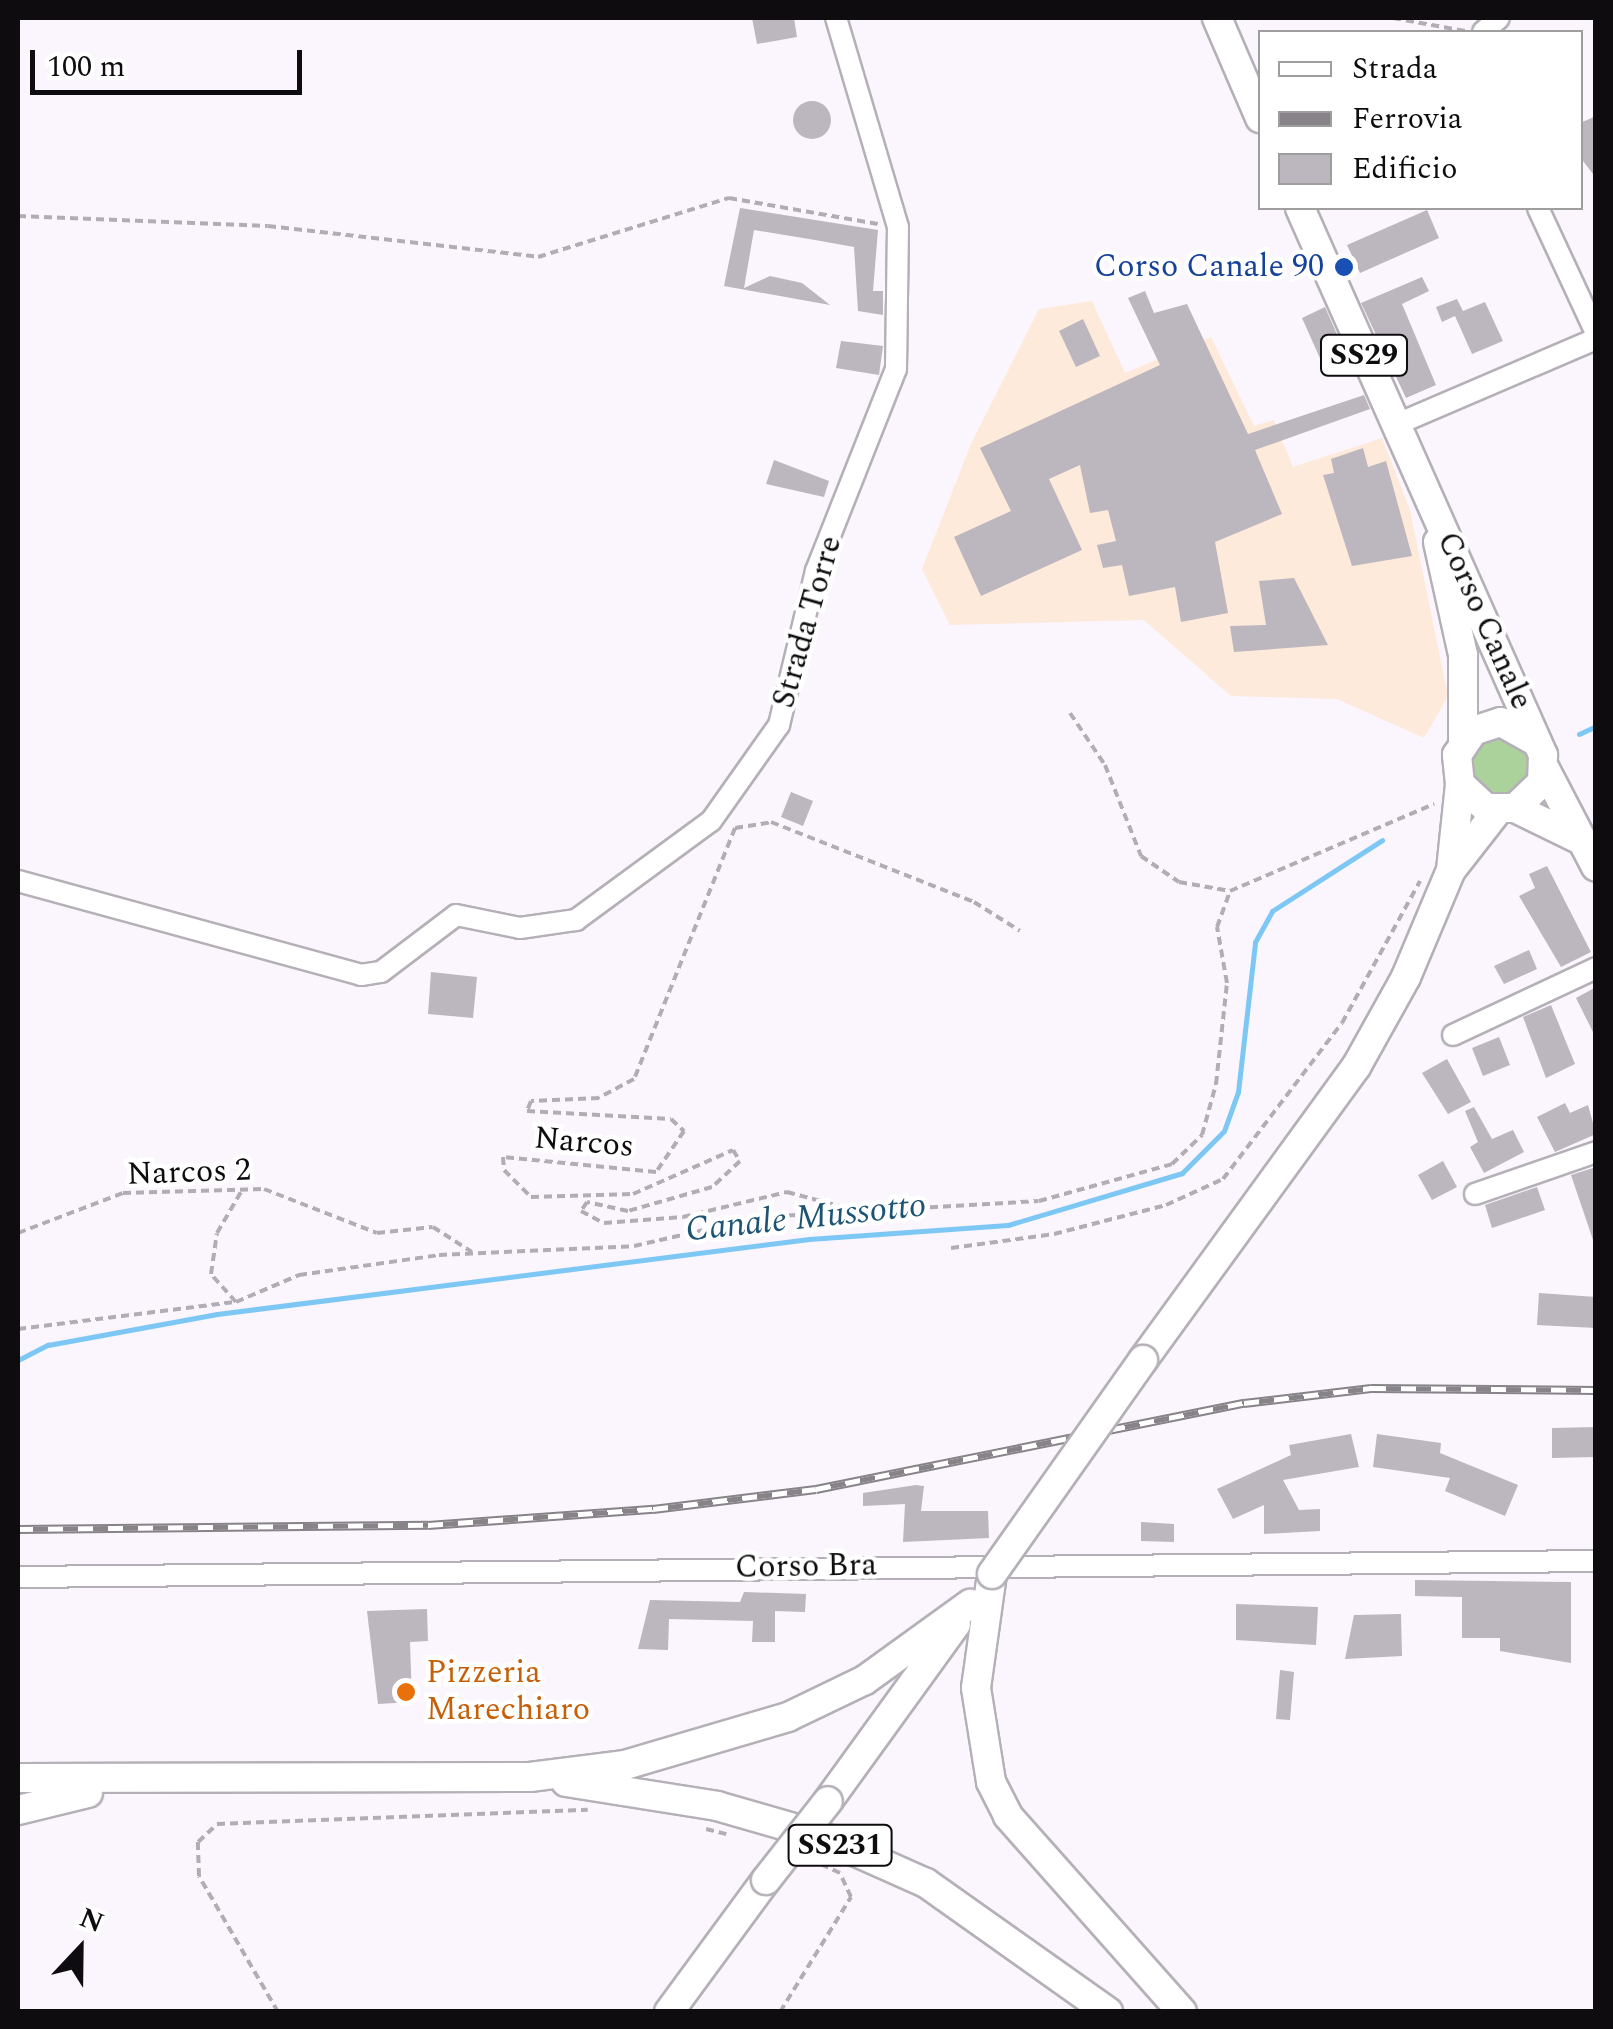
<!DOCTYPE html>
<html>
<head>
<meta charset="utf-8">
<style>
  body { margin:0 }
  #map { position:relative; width:1613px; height:2029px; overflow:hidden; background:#fbf5fe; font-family:Spectral,serif }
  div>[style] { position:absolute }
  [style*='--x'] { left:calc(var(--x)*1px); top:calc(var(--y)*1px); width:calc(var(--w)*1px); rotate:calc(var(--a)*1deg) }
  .industrial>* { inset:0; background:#fdeada }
  .green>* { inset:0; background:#acd29b }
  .round { border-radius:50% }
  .stream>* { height:5px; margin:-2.5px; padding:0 2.5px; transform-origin:2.5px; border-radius:2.5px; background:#7dc7f5 }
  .building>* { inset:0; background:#bcb6bf }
  .path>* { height:4px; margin-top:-2px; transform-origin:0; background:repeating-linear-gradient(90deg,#b2adb4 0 8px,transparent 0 13px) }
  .roads { filter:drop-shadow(2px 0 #b5b0b8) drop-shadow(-2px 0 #b5b0b8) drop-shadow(0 2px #b5b0b8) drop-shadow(0 -2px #b5b0b8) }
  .minor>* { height:20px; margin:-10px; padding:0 10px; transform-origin:10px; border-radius:10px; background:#fff }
  .major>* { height:28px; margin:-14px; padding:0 14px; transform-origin:14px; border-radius:14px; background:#fff }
  .rail>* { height:9px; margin-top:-4.5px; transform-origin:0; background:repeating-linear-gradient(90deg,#fff 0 15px,#878389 0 30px); box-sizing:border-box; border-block:2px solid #878389 }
  .bridges { filter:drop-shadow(2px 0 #b5b0b8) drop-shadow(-2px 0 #b5b0b8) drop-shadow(0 2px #b5b0b8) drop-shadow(0 -2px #b5b0b8) }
  .major-bridge>* { height:28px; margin:-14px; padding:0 14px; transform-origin:14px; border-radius:14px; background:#fff }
  .dots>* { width:28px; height:28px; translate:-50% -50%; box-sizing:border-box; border:5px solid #fff; border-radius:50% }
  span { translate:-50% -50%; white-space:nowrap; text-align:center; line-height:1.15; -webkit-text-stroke:9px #fff; paint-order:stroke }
  .shield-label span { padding:2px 8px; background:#fff; border:2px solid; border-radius:8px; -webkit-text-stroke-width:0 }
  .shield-label { font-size:30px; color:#0e0c0f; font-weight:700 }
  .transit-label { font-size:32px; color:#164399 }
  .right { translate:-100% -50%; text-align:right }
  .street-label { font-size:32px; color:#0e0c0f }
  .food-label { font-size:32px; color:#c56008 }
  .left { translate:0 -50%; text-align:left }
  .water-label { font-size:35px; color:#1d5474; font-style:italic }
  .frame { position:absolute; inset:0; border:20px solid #0e0c0f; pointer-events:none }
  .legend { position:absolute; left:1258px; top:30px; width:325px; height:180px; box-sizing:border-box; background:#fff; border:2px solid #9f9e9f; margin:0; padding:12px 18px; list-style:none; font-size:30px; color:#0e0c0f }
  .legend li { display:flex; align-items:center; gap:20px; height:50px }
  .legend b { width:50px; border:2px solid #9f9e9f }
  .north { position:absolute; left:30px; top:1899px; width:100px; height:100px; -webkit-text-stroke:8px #fff; paint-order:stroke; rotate:22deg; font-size:28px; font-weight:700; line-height:40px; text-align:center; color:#0e0c0f }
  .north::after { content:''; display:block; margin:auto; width:35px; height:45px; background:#0e0c0f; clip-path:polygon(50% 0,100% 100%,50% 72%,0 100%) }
  .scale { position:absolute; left:30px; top:50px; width:272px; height:45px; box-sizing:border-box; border:5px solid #0e0c0f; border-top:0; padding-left:12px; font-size:30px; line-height:35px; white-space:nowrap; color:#0e0c0f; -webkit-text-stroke:8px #fff; paint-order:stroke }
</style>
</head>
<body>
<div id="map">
  <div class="industrial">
    <i style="clip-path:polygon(1092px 301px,1125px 373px,1211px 337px,1254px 426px,1274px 420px,1293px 467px,1382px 438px,1410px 510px,1448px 696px,1424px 738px,1337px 699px,1231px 696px,1144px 620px,950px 625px,922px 569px,971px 444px,1039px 309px)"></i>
  </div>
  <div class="green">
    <i class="round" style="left:1472px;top:738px;width:56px;height:56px"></i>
  </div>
  <div class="stream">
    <i style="--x:1579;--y:734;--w:19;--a:-25"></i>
    <i style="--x:18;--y:1360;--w:34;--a:-27"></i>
    <i style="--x:48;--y:1345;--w:172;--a:-10.4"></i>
    <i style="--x:217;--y:1314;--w:597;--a:-7.22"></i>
    <i style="--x:809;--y:1239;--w:199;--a:-4"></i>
    <i style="--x:1008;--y:1225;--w:182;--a:-16.6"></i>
    <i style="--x:1182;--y:1173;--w:59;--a:-45"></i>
    <i style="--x:1224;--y:1131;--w:41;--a:-70.3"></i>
    <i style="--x:1238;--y:1092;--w:151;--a:-83.5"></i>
    <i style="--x:1255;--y:942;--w:35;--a:-61"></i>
    <i style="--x:1272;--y:911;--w:131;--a:-32.8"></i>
  </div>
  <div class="building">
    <i style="clip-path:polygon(752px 18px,794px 18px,797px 37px,757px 44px)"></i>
    <i class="round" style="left:793px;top:101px;width:38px;height:38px"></i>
    <i style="clip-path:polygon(1596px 116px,1596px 178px,1580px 157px,1580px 123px)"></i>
    <i style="clip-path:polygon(740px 208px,878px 230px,873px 291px,883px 291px,883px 315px,858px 311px,854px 247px,815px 240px,754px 230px,744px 288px,770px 276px,802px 283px,830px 305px,724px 286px)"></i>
    <i style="clip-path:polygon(1427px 210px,1439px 238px,1360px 273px,1347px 245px)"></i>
    <i style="clip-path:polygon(1422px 277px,1429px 291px,1402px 304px,1436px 385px,1406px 398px,1361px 303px)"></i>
    <i style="clip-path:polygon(1145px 291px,1154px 313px,1187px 304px,1248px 434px,1364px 395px,1370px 409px,1255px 450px,1282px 514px,1215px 542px,1228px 613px,1181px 622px,1175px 587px,1129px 596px,1122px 565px,1103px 568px,1097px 545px,1116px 541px,1108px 510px,1090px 513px,1080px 465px,1049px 479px,1082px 550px,981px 596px,954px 537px,1011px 511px,980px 448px,1160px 365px,1128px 298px)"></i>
    <i style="clip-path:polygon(1457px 299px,1463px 311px,1485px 302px,1503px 341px,1472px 354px,1455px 316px,1442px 322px,1436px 307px)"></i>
    <i style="clip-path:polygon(1325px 307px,1350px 364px,1327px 374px,1302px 318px)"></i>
    <i style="clip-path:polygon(1083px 319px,1100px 356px,1076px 367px,1059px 331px)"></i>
    <i style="clip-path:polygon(841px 341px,883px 346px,879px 375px,836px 368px)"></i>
    <i style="clip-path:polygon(1363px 448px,1368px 467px,1386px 461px,1412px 556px,1352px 566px,1323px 475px,1334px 473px,1331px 459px)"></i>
    <i style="clip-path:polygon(774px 460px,829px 481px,824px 497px,766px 484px)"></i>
    <i style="clip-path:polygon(1294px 578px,1328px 645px,1234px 652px,1230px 626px,1266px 625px,1259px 581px)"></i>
    <i style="clip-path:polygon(791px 792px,813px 801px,803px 826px,781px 817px)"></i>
    <i style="clip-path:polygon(1547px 866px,1591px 952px,1561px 967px,1519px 896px,1535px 888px,1529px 874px)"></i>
    <i style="clip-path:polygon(1529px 950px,1537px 969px,1504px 984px,1494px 966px)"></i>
    <i style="clip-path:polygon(431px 972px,477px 977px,473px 1018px,428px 1014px)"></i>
    <i style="clip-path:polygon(1596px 987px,1596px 1038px,1576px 998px)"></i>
    <i style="clip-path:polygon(1551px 1005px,1575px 1064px,1546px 1078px,1523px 1017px)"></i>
    <i style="clip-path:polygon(1499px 1037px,1510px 1065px,1483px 1076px,1472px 1048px)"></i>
    <i style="clip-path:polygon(1447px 1059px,1471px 1102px,1448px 1114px,1422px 1073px)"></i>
    <i style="clip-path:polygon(1565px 1103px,1570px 1113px,1588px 1105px,1596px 1134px,1555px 1152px,1537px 1117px)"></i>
    <i style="clip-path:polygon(1474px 1107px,1492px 1139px,1513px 1130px,1524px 1152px,1484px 1173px,1470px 1147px,1478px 1142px,1465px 1111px)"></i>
    <i style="clip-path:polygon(1443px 1161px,1457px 1187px,1432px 1200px,1418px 1175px)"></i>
    <i style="clip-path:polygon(1596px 1167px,1596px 1239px,1593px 1240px,1571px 1175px)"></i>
    <i style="clip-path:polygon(1537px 1187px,1545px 1210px,1492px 1228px,1485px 1205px)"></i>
    <i style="clip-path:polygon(1539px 1293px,1596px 1297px,1596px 1328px,1537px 1325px)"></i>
    <i style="clip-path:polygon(1596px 1427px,1596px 1457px,1552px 1458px,1552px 1428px)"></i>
    <i style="clip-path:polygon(1351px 1434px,1359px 1467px,1283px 1480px,1299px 1510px,1320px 1509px,1320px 1531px,1264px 1534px,1264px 1505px,1233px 1519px,1217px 1489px,1291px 1455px,1289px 1445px)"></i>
    <i style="clip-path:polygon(1377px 1434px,1441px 1443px,1440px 1453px,1518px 1485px,1505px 1516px,1445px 1491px,1450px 1478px,1373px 1467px)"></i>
    <i style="clip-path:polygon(916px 1485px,924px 1486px,921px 1511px,988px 1511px,989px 1538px,903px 1542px,905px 1504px,863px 1506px,863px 1493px)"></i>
    <i style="clip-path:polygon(1141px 1522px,1174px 1524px,1174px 1542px,1141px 1541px)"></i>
    <i style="clip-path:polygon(1415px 1580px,1571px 1582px,1571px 1663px,1500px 1651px,1500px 1638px,1462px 1638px,1462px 1597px,1415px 1596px)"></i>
    <i style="clip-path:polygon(744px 1592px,806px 1594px,805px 1612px,775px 1611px,775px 1642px,752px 1642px,753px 1621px,669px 1619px,668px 1650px,638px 1649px,650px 1600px,740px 1602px)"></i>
    <i style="clip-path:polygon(1236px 1604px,1318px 1607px,1316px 1645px,1236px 1640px)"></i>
    <i style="clip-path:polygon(427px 1609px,428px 1641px,410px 1642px,412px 1702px,378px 1704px,367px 1611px)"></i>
    <i style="clip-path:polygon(1401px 1614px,1402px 1656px,1345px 1659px,1354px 1615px)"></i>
    <i style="clip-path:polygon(1280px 1670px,1294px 1672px,1290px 1720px,1276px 1719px)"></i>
  </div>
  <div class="path">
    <i style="--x:1393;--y:18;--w:73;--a:10.2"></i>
    <i style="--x:18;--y:216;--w:250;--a:2.3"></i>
    <i style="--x:268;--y:226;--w:272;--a:6.5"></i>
    <i style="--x:538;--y:257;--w:200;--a:-17.2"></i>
    <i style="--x:729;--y:198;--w:151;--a:9.9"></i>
    <i style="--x:1070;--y:713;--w:63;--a:56.1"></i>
    <i style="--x:1105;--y:765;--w:98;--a:68.4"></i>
    <i style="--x:1141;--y:856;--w:46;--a:34.4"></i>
    <i style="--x:1179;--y:882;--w:52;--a:10"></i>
    <i style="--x:735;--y:828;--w:271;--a:111.9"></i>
    <i style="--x:634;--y:1079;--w:40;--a:152"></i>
    <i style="--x:599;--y:1098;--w:68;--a:177.5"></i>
    <i style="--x:531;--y:1101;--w:11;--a:112"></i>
    <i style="--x:527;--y:1111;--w:144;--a:3.2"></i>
    <i style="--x:671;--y:1119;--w:18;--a:43"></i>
    <i style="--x:684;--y:1131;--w:50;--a:124.3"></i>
    <i style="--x:656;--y:1172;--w:154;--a:-174.4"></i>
    <i style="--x:503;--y:1157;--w:13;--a:86"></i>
    <i style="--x:504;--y:1170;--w:38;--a:45"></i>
    <i style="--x:531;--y:1197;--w:102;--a:-1.7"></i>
    <i style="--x:633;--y:1194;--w:109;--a:-23.7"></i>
    <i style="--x:733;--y:1150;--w:13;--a:58"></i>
    <i style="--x:740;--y:1161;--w:38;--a:137"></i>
    <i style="--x:712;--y:1187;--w:87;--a:164.1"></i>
    <i style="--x:628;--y:1211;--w:42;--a:-167.6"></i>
    <i style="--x:587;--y:1202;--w:11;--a:124"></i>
    <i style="--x:581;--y:1211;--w:26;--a:28"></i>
    <i style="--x:604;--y:1223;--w:79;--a:-4.3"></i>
    <i style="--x:683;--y:1217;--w:107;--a:-13.5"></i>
    <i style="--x:787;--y:1192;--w:69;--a:15"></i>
    <i style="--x:735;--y:828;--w:36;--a:-9"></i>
    <i style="--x:771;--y:822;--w:218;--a:21.5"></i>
    <i style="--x:974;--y:902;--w:54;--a:32.2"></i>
    <i style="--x:18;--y:1233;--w:112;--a:-20.9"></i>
    <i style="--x:123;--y:1193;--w:141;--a:-1.6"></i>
    <i style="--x:264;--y:1189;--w:121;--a:21.3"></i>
    <i style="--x:377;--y:1233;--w:56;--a:-6.1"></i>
    <i style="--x:433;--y:1227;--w:46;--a:32.7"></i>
    <i style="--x:951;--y:1248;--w:104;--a:-7.7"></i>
    <i style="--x:1054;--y:1234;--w:116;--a:-14.5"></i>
    <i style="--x:1166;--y:1205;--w:63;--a:-24.5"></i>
    <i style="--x:1223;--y:1179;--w:196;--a:-52.7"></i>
    <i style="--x:1342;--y:1023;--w:162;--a:-61.2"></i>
    <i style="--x:236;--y:1302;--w:38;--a:-132"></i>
    <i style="--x:211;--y:1274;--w:41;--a:-81.7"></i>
    <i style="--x:217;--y:1233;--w:48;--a:-59.7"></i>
    <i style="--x:18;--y:1329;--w:220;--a:-7.1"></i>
    <i style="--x:236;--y:1302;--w:69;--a:-23.2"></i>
    <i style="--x:299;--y:1275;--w:141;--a:-8.1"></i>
    <i style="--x:439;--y:1255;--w:195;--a:-2.6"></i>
    <i style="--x:634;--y:1246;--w:130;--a:-12.9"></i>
    <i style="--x:761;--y:1217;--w:278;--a:-3.3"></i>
    <i style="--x:1039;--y:1201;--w:138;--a:-15.5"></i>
    <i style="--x:1172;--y:1164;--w:42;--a:-44"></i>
    <i style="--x:1202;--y:1135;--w:53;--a:-74.6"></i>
    <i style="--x:1216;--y:1084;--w:102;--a:-83.8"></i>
    <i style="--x:1227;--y:983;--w:57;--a:-100.1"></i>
    <i style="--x:1217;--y:927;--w:38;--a:-70"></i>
    <i style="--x:1230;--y:891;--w:222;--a:-23.1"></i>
    <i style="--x:706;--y:1829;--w:21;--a:14"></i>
    <i style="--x:278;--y:2012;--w:157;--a:-120.2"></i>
    <i style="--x:199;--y:1876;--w:34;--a:-92"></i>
    <i style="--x:198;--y:1842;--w:26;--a:-43"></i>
    <i style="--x:217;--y:1824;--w:371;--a:-2.2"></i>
    <i style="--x:780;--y:2012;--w:135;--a:-58.3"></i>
    <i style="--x:851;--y:1897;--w:26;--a:-115"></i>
    <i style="--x:840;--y:1873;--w:31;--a:-155"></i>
  </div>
  <div class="roads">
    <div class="minor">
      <i style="--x:1483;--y:32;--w:21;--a:-41"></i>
      <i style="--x:1538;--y:208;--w:138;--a:65.1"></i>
      <i style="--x:1395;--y:425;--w:219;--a:-23.2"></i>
      <i style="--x:18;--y:881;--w:356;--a:15.3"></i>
      <i style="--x:361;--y:975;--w:20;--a:-9"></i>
      <i style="--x:381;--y:972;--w:94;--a:-37.2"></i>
      <i style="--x:456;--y:915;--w:65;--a:11.5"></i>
      <i style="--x:520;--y:928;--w:57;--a:-8.1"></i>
      <i style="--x:576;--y:920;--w:167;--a:-36.3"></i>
      <i style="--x:711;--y:821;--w:118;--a:-54.7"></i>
      <i style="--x:779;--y:725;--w:158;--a:-76.5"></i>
      <i style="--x:816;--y:571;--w:217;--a:-68.4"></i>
      <i style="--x:896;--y:369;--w:142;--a:-89.2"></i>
      <i style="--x:898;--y:227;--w:218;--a:-106.5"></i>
      <i style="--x:1453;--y:1035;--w:158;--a:-25.1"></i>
      <i style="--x:1475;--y:1194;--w:128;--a:-19.1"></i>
      <i style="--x:18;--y:1577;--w:1578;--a:-0.58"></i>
    </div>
    <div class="major">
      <i style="--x:1217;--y:18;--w:109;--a:66.7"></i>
      <i style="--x:1300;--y:208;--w:599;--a:66.05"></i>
      <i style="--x:1543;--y:755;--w:27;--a:92"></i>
      <i style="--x:1542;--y:782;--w:37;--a:136"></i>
      <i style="--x:1515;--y:808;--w:29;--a:180"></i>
      <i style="--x:1486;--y:808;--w:35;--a:-137"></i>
      <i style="--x:1460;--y:784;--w:29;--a:-96"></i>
      <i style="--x:1457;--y:755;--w:29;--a:-56"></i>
      <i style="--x:1473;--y:731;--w:29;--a:-18"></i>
      <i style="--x:1501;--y:722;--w:41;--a:29.1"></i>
      <i style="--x:1438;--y:542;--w:116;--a:77.5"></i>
      <i style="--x:1463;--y:655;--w:86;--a:90"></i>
      <i style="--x:1545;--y:769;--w:110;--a:62.5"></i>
      <i style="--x:1515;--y:808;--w:73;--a:25.9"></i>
      <i style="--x:1452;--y:869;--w:75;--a:-52.1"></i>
      <i style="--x:1143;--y:1360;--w:362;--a:-54"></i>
      <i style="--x:1356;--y:1067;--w:103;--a:-60.9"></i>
      <i style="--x:1406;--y:977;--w:116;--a:-67.2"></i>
      <i style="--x:1451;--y:870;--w:86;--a:-84"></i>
      <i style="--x:992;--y:1574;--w:115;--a:98"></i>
      <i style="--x:976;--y:1688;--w:95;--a:80.9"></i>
      <i style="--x:991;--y:1782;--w:38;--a:63"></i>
      <i style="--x:1008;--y:1816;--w:262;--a:48.4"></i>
      <i style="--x:18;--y:1778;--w:512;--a:-0.11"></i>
      <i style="--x:530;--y:1777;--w:96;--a:-7.2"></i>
      <i style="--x:625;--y:1765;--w:170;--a:-16.4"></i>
      <i style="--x:788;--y:1717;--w:85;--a:-25.7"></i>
      <i style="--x:865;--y:1680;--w:130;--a:-35.9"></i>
      <i style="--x:566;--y:1782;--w:153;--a:9"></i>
      <i style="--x:717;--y:1806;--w:105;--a:16"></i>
      <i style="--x:818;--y:1835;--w:118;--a:24"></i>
      <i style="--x:926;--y:1883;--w:223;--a:35.3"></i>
      <i style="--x:828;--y:1801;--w:218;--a:-54.1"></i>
      <i style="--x:18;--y:1810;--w:72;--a:-13.7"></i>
      <i style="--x:669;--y:2012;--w:164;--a:-53.7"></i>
    </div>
  </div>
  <div class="rail">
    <i style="--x:18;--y:1529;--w:410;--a:-0.6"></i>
    <i style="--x:428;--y:1525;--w:226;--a:-4.1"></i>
    <i style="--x:653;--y:1509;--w:164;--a:-7"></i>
    <i style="--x:816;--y:1489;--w:437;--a:-11.4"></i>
    <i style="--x:1244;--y:1403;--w:128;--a:-6.7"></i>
    <i style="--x:1371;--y:1388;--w:225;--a:0.5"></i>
  </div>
  <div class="bridges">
    <div class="major-bridge">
      <i style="--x:992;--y:1574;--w:262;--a:-54.8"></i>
      <i style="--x:766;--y:1880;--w:100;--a:-51.9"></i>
    </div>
  </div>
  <div class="dots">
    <i style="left:1344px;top:267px;background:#1a4fb4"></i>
    <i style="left:406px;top:1692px;background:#e8710a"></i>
  </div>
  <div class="shield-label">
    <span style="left:1364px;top:355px">SS29</span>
    <span style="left:840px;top:1845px">SS231</span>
  </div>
  <div class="transit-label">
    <span class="right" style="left:1324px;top:267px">Corso Canale 90</span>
  </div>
  <div class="street-label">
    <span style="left:1484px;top:621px;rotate:66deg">Corso Canale</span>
    <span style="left:808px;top:622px;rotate:-74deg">Strada Torre</span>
    <span style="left:584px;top:1143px;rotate:5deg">Narcos</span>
    <span style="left:189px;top:1173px;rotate:-2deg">Narcos 2</span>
    <span style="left:806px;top:1567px;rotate:-1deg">Corso Bra</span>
  </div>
  <div class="food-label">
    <span class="left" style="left:426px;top:1692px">Pizzeria<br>Marechiaro</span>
  </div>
  <div class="water-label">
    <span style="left:806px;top:1218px;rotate:-6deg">Canale Mussotto</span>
  </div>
  <div class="frame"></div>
  <ul class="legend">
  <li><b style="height:12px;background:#fff"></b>Strada</li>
  <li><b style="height:12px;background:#878389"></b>Ferrovia</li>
  <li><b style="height:28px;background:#bcb6bf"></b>Edificio</li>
  </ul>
  <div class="north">N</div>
  <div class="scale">100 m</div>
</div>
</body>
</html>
